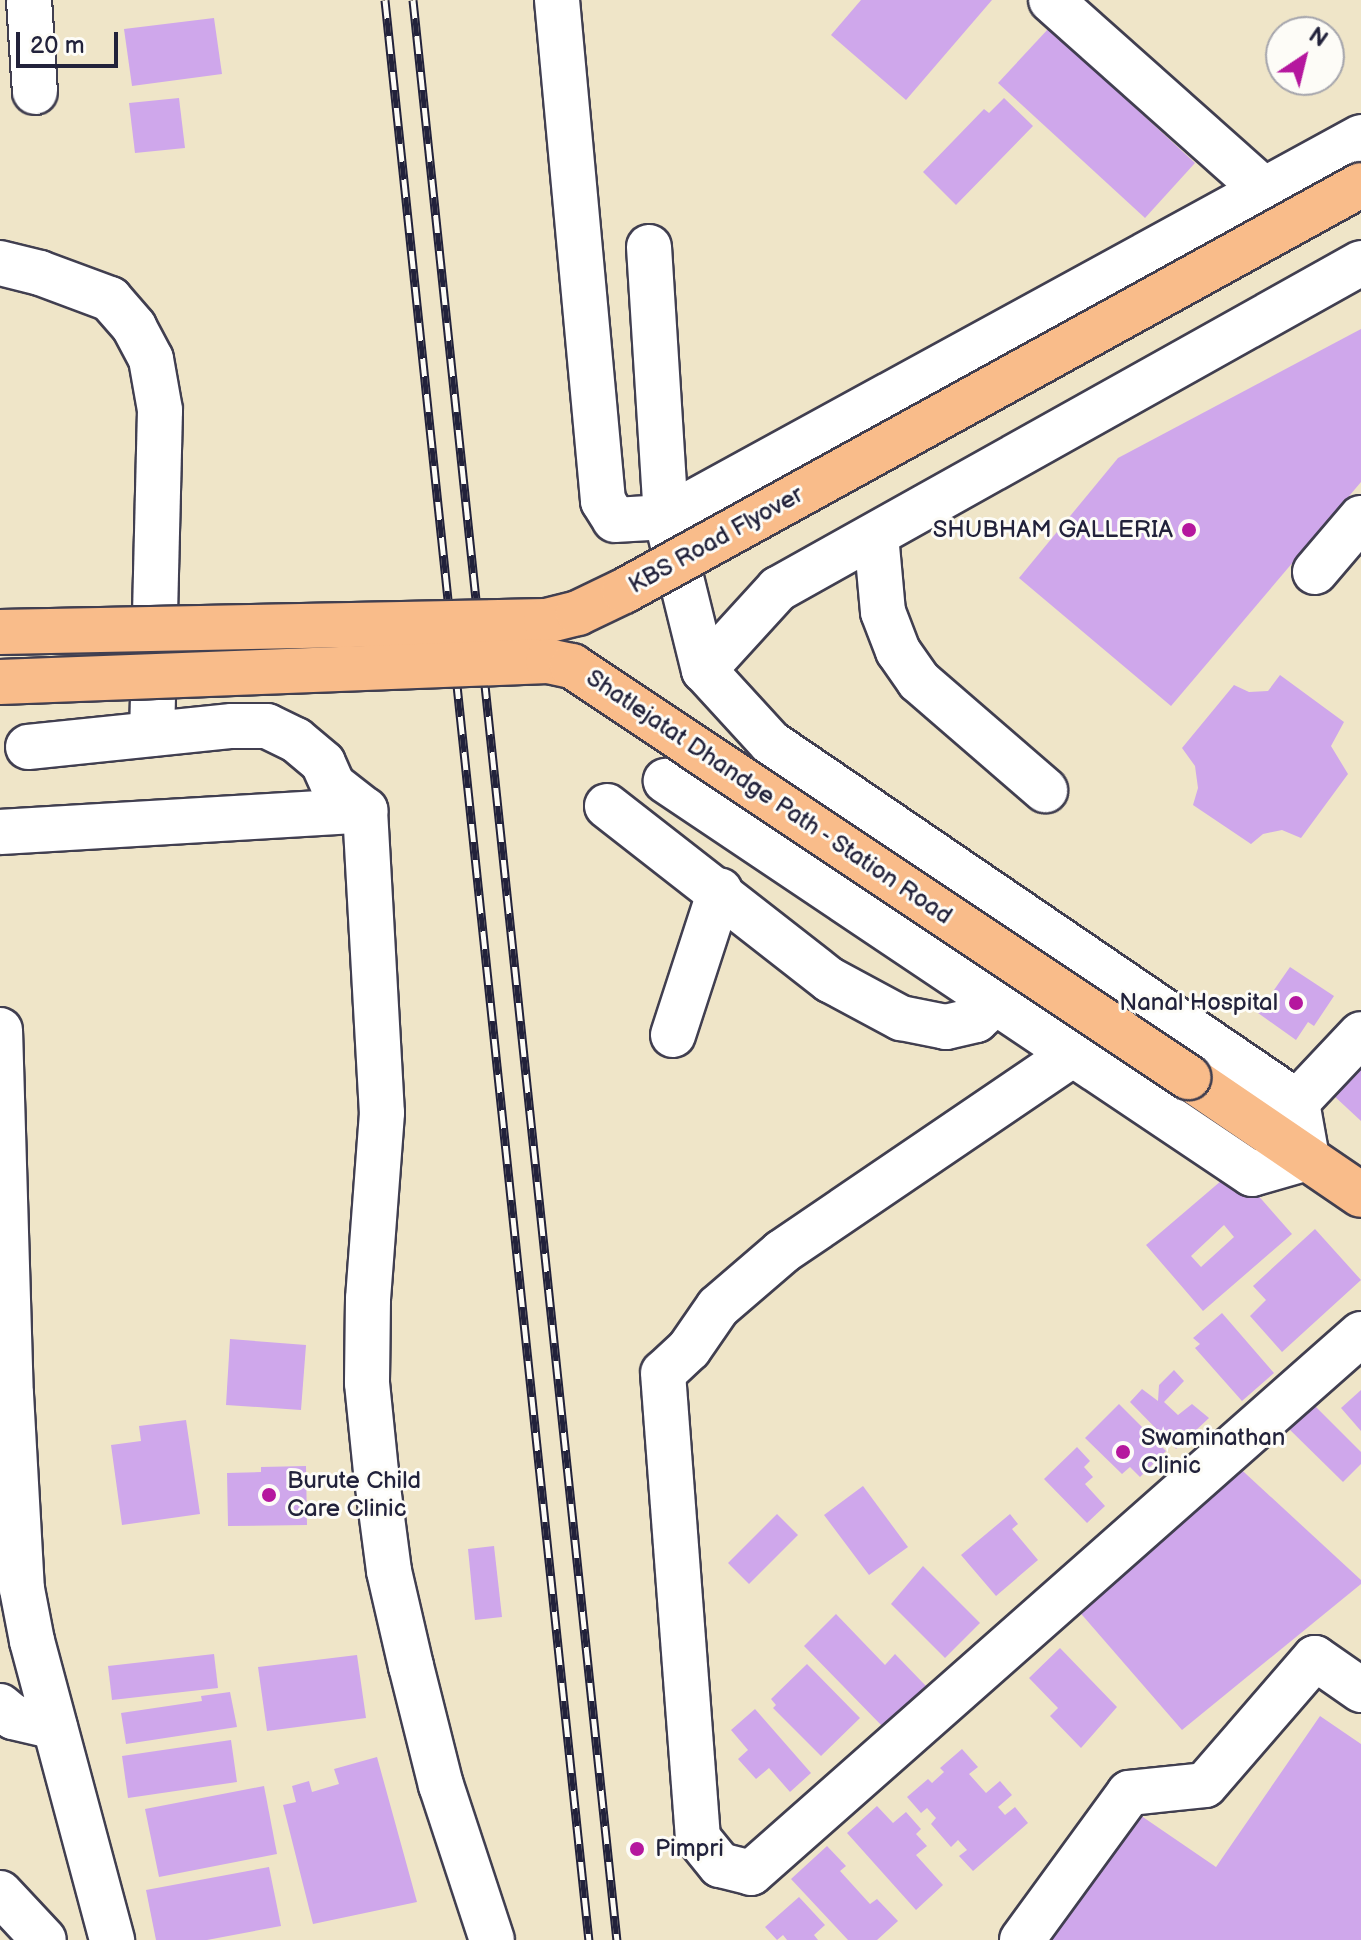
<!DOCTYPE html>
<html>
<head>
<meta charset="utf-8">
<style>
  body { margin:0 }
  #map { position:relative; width:1361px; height:1940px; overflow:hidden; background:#efe5c8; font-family:"Balsamiq Sans",sans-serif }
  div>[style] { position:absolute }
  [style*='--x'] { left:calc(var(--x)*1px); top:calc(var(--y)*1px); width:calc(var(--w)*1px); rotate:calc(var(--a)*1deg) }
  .building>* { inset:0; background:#cfa7eb }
  .roads { filter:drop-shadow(2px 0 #413f50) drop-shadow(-2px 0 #413f50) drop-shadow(0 2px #413f50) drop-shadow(0 -2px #413f50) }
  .minor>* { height:44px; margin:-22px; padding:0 22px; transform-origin:22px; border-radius:22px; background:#fff }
  .major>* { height:44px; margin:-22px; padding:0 22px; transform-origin:22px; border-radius:22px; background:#f9bc8a }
  .rail>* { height:9px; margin-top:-4.5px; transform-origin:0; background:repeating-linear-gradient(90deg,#fdfcf7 0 18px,#22223b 0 36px); box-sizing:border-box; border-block:2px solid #22223b }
  .bridges { filter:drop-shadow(2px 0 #413f50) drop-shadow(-2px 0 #413f50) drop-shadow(0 2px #413f50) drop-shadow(0 -2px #413f50) }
  .major-bridge>* { height:44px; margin:-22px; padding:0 22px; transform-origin:22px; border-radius:22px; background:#f9bc8a }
  .dots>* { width:22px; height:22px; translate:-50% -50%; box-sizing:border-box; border:4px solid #fdfcf7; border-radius:50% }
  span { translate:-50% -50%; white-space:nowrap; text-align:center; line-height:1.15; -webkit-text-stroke:6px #fdfcf7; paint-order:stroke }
  .poi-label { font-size:24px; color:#22223b }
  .right { translate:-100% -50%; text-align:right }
  .left { translate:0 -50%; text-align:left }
  .street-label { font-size:24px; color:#22223b }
  .north { position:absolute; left:1265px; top:16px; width:80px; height:80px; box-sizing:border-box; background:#fdfcf7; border:2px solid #a5a5ac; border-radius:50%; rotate:35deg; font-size:22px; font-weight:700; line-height:32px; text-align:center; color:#22223b }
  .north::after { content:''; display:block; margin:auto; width:28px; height:36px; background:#b5179e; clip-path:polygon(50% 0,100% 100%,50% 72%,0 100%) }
  .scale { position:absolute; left:16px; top:32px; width:102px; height:36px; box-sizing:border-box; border:4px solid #22223b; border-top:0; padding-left:10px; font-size:24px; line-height:28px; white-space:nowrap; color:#22223b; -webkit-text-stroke:6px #fdfcf7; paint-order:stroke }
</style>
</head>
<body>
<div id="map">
  <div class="building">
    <i style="clip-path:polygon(861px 0,992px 0,906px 100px,831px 35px)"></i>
    <i style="clip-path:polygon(214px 18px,222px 74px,132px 86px,124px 29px)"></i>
    <i style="clip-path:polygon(1049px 28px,1195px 163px,1145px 218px,998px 83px)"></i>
    <i style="clip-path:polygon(179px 98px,185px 148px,135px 153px,129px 103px)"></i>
    <i style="clip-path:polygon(1004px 98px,1033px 126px,956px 205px,923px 172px,984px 109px,989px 113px)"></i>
    <i style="clip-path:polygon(1361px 329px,1361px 482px,1171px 706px,1019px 578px,1118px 458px)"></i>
    <i style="clip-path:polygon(1280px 675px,1344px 722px,1331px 746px,1348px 774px,1301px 838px,1282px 830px,1263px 834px,1251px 844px,1193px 805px,1198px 788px,1195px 766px,1182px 748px,1234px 685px,1249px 692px,1268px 691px)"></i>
    <i style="clip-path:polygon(1290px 967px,1334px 996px,1314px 1026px,1308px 1022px,1296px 1040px,1258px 1013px)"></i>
    <i style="clip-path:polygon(1361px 1068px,1361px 1121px,1333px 1095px)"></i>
    <i style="clip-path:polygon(evenodd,1235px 1169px,1292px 1234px,1203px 1311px,1146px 1245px,1235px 1169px,1224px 1225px,1234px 1237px,1201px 1267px,1191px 1256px,1224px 1225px)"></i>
    <i style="clip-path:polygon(1315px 1229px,1361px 1280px,1282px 1352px,1250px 1316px,1266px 1300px,1253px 1286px)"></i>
    <i style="clip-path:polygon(1222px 1313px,1274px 1373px,1242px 1401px,1195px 1348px,1200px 1344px,1193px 1338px)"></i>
    <i style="clip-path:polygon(230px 1339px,306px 1345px,301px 1410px,226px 1405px)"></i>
    <i style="clip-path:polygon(1174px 1370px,1184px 1381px,1164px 1402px,1178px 1415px,1192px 1404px,1209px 1418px,1176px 1449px,1130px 1402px,1142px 1389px,1158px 1401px,1159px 1385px)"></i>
    <i style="clip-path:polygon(1361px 1390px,1361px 1431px,1341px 1408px)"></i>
    <i style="clip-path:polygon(1309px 1400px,1361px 1452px,1361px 1464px,1343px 1482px,1285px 1425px)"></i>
    <i style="clip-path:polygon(1119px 1404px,1166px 1451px,1140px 1477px,1130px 1467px,1122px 1474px,1085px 1438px)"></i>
    <i style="clip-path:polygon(186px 1420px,200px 1514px,122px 1525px,111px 1445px,141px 1441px,139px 1426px)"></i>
    <i style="clip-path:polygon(1077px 1447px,1090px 1461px,1084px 1467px,1093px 1477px,1085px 1484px,1105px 1506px,1087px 1523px,1044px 1479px)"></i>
    <i style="clip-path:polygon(1232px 1461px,1361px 1580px,1361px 1584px,1182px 1730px,1070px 1601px)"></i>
    <i style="clip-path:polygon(306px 1466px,307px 1525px,228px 1526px,227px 1473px,261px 1472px,261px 1467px)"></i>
    <i style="clip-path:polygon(863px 1486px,908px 1547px,869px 1575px,824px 1515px)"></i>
    <i style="clip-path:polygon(777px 1514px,798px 1535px,749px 1584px,728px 1563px)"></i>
    <i style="clip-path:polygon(1010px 1514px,1018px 1524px,1012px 1529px,1038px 1560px,996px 1596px,961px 1555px)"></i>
    <i style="clip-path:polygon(494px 1546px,502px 1617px,475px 1620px,468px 1549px)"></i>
    <i style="clip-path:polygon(923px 1566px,980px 1623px,945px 1658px,891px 1604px)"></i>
    <i style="clip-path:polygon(836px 1614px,885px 1665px,895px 1654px,926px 1686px,883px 1727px,804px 1646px)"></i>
    <i style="clip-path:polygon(1060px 1648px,1117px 1707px,1081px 1748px,1050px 1716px,1058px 1708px,1029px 1678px)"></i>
    <i style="clip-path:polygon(214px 1654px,218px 1688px,112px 1700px,108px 1666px)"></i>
    <i style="clip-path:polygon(357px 1655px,366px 1718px,267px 1731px,258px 1667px)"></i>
    <i style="clip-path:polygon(807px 1664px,860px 1718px,821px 1756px,773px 1708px,776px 1705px,771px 1699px)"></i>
    <i style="clip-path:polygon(230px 1692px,237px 1727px,126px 1744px,121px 1713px,202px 1701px,201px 1696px)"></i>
    <i style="clip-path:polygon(755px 1709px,811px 1773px,790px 1792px,769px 1768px,756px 1779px,738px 1759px,748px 1750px,731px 1730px)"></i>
    <i style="clip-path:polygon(1320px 1716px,1361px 1744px,1361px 1940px,1050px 1940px,1137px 1813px,1216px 1867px)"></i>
    <i style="clip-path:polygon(231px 1740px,237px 1782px,128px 1798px,122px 1756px)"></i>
    <i style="clip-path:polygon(962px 1749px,978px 1767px,969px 1774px,986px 1793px,1000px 1781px,1012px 1795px,998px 1807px,1005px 1815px,1015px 1807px,1028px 1823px,973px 1871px,959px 1856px,967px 1850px,958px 1840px,951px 1847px,931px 1824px,936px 1818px,927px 1808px,921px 1813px,907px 1797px,928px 1779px,932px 1783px,944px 1772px,940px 1768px)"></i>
    <i style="clip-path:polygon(377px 1757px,417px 1902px,313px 1924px,283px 1805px,296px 1802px,292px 1786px,309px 1781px,312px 1792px,339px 1784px,334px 1769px)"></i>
    <i style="clip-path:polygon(264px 1786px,277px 1854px,159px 1877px,145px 1809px)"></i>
    <i style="clip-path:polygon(877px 1806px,893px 1823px,906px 1812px,921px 1829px,916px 1834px,927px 1846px,916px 1855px,943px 1885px,916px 1910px,847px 1833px)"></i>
    <i style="clip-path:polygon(827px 1846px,846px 1866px,840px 1871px,870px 1904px,877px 1899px,898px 1921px,877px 1940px,848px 1940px,791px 1879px)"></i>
    <i style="clip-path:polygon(269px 1867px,281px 1926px,207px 1940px,156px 1940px,146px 1890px)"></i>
    <i style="clip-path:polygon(799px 1897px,825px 1925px,814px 1935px,818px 1940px,787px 1940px,783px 1935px,777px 1940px,765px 1927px)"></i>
  </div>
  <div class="roads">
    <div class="minor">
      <i style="--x:29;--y:0;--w:92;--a:86.3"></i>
      <i style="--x:557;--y:0;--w:503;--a:84.75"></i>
      <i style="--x:603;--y:501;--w:22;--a:58"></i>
      <i style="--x:615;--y:520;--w:51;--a:-3.4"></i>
      <i style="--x:666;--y:517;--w:792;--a:-28.67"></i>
      <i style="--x:1051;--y:0;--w:285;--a:41.7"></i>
      <i style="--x:649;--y:247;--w:271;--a:86.4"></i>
      <i style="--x:666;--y:517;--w:158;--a:76.1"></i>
      <i style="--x:704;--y:670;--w:99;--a:47.5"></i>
      <i style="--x:771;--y:743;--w:637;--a:34.31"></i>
      <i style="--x:1297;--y:1102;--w:57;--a:79.9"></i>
      <i style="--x:1307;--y:1158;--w:57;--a:163.8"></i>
      <i style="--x:1252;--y:1174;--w:706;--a:-146.15"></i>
      <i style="--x:0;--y:263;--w:41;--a:14"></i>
      <i style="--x:40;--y:273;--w:75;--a:20.4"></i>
      <i style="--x:110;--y:299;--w:37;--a:49"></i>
      <i style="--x:134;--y:327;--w:36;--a:62"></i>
      <i style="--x:151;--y:359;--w:52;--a:80"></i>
      <i style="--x:160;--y:410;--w:324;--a:91.4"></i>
      <i style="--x:876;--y:535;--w:77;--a:84.8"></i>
      <i style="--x:883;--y:612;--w:42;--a:69"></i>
      <i style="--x:898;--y:651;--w:37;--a:55"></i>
      <i style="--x:919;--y:681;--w:167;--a:40.9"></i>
      <i style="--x:1315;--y:572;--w:71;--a:-49.6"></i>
      <i style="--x:704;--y:670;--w:110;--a:-47.6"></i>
      <i style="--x:778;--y:589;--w:668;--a:-29.21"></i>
      <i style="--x:28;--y:747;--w:205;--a:-5.9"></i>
      <i style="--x:232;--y:726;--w:35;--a:0"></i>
      <i style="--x:267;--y:726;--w:32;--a:26"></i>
      <i style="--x:296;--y:740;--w:35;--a:40"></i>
      <i style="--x:323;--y:763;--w:24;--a:66"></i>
      <i style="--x:333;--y:785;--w:41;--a:38"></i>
      <i style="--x:365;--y:810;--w:303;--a:86.8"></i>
      <i style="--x:382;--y:1113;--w:187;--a:94.3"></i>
      <i style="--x:368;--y:1299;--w:84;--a:90.7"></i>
      <i style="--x:367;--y:1383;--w:89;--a:84.2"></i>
      <i style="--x:376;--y:1472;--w:100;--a:82.5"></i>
      <i style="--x:389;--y:1571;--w:98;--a:77"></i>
      <i style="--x:411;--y:1666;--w:123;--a:75.9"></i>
      <i style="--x:441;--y:1785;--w:163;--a:71.8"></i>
      <i style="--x:607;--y:806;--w:283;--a:38"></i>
      <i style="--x:830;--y:980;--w:81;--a:28.2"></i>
      <i style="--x:901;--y:1018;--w:46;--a:11.3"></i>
      <i style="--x:946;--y:1027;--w:31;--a:-13"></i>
      <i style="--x:976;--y:1020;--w:27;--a:-42"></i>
      <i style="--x:0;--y:832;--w:366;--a:-3.4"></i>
      <i style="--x:0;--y:1030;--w:364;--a:88.3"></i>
      <i style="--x:11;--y:1394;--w:195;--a:86.8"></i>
      <i style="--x:22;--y:1589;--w:53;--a:79.1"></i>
      <i style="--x:32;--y:1641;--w:310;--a:75"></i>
      <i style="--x:673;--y:1035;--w:152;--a:-72"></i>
      <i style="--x:1073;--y:1054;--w:352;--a:145.8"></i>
      <i style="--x:782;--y:1252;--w:84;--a:139.3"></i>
      <i style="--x:718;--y:1307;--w:51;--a:124.6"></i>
      <i style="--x:689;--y:1349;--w:35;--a:137"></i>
      <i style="--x:663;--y:1373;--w:466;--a:85.7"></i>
      <i style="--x:698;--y:1838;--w:35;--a:51"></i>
      <i style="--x:720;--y:1865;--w:32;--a:14"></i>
      <i style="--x:751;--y:1873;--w:814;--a:-41.46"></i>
      <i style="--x:1297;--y:1102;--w:93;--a:-46.7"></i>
      <i style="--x:0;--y:1706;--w:17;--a:40"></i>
      <i style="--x:13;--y:1717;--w:43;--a:13.4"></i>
      <i style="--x:0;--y:1893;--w:64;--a:46.9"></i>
      <i style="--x:1022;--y:1940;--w:182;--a:-53.9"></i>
      <i style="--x:1129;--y:1793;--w:76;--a:-6"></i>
      <i style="--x:1205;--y:1785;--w:168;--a:-49.1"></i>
      <i style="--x:1315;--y:1658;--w:56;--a:34.8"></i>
    </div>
    <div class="major">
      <i style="--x:1188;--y:1077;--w:209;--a:34.3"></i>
    </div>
  </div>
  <div class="rail">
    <i style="--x:385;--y:0;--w:1951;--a:84"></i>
    <i style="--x:413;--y:0;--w:1951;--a:84"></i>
  </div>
  <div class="bridges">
    <div class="major-bridge">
      <i style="--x:0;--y:632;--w:546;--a:-1.15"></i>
      <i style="--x:546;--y:621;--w:33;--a:-14"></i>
      <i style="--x:578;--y:613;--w:51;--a:-25.6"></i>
      <i style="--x:624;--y:591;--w:841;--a:-28.85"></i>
      <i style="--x:0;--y:682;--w:548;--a:-2.19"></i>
      <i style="--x:548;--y:661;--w:25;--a:12"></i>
      <i style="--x:572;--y:666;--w:741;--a:33.71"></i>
    </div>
  </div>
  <div class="dots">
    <i style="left:1189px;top:530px;background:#b5179e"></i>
    <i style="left:1296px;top:1003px;background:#b5179e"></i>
    <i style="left:1123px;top:1452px;background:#b5179e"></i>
    <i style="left:269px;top:1495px;background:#b5179e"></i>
    <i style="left:637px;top:1849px;background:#b5179e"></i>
  </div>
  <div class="poi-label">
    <span class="right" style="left:1173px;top:530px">SHUBHAM GALLERIA</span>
    <span class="right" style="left:1278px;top:1003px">Nanal Hospital</span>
    <span class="left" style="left:1141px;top:1452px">Swaminathan<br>Clinic</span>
    <span class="left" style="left:287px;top:1495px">Burute Child<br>Care Clinic</span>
    <span class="left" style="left:655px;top:1849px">Pimpri</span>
  </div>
  <div class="street-label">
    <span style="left:716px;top:540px;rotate:-29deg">KBS Road Flyover</span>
    <span style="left:769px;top:797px;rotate:34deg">Shatlejatat Dhandge Path - Station Road</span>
  </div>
  <div class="north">N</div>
  <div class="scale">20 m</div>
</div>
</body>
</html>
